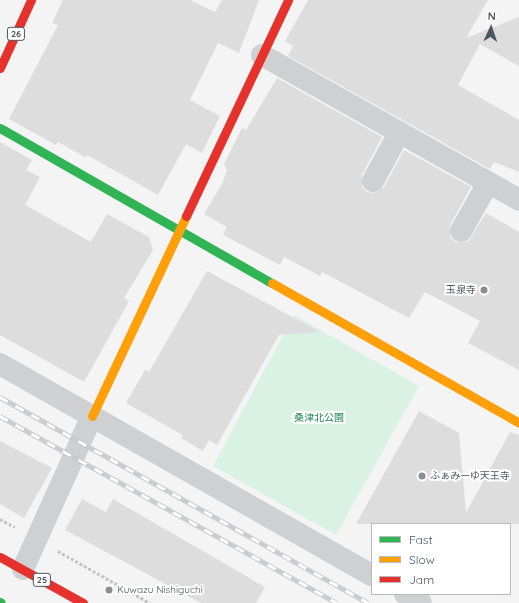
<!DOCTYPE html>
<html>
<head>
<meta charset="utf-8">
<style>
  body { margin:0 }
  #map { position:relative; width:519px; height:603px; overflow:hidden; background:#f4f4f4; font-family:Quicksand,"Noto Sans JP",sans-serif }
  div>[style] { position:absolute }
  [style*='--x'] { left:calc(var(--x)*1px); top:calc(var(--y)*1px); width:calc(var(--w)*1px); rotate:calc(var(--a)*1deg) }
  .green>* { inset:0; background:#d9f2e3 }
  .building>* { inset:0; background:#ddddde }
  .path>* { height:2.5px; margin-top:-1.25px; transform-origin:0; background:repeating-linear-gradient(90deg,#bcc7c4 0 3px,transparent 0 5px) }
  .street>* { height:22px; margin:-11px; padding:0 11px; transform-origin:11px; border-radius:11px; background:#ced0d2 }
  .fast>* { height:9px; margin:-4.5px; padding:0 4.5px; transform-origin:4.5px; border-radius:4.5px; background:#30b455 }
  .slow>* { height:9px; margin:-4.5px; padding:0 4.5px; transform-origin:4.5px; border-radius:4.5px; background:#ff9f0a }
  .jam>* { height:9px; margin:-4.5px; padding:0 4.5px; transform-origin:4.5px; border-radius:4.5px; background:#e5322d }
  .rail>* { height:4.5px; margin-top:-2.25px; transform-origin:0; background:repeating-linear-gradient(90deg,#fff 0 9px,#c9cacc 0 18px); box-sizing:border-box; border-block:1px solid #c9cacc }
  .dots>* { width:11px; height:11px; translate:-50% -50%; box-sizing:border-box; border:2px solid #fff; border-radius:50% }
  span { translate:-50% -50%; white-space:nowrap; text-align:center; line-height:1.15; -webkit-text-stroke:4px #fff; paint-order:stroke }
  .shield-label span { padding:1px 3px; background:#fff; border:1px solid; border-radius:3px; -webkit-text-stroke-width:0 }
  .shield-label { font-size:9px; color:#4a5661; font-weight:700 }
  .poi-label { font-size:10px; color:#4a5661 }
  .right { translate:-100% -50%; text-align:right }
  .left { translate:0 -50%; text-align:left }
  .park-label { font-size:10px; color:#17864f }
  .legend { position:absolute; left:371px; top:523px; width:140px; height:72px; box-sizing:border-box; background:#fff; border:1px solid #b7bbc0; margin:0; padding:5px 7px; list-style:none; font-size:12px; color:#4a5661 }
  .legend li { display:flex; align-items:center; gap:8px; height:20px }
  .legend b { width:20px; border:1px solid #b7bbc0 }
  .north { position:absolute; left:471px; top:8px; width:40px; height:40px; -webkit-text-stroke:3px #fff; paint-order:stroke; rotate:3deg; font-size:11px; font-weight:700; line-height:16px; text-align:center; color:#4a5661 }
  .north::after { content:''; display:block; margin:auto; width:14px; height:18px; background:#4a5661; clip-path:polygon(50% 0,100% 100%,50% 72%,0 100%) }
</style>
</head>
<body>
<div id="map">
  <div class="green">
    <i style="clip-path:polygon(294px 315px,419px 386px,336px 535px,213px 466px)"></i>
  </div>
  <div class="building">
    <i style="clip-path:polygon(63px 0,190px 0,215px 12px,222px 0,259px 0,239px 53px,218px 43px,190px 100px,220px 116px,202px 153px,186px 144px,158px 195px,87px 155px,85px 157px,58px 142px,56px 145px,9px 119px,58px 25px,52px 23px)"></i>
    <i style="clip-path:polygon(308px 0,488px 0,466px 38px,519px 17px,519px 66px,480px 44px,458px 85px,519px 120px,519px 172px,494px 162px,490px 169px,288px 56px,293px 46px,285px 41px)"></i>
    <i style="clip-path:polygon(277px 78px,382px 137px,362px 175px,362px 187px,367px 192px,374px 193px,384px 187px,404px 150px,471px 187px,450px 225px,450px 237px,455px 242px,468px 242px,486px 213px,519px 232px,519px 370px,468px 343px,480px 321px,425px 292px,409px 318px,322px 272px,320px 276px,284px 257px,280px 265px,223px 235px,227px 227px,204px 214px,222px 184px,227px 171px,224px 164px,242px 128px,246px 130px)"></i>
    <i style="clip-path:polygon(0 142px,32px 160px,26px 170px,40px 177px,25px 205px,91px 242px,107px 214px,149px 237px,153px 250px,124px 298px,129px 301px,84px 382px,0 335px)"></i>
    <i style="clip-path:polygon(207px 271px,320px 332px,279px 335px,217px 445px,209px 440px,203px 451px,181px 438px,183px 435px,126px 403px,145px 370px,149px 372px)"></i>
    <i style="clip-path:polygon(419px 411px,459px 433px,466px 513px,510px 432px,519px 435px,519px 524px,356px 524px)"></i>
    <i style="clip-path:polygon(0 441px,52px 468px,24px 518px,0 504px)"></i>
    <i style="clip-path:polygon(82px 499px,106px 512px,113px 499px,265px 587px,256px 603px,201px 603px,65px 530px)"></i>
  </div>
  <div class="path">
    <i style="--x:0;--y:519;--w:17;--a:28"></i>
    <i style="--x:58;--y:551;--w:106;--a:29.5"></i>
  </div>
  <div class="street">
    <i style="--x:262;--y:55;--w:295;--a:29.4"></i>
    <i style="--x:373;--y:181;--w:55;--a:-61.6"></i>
    <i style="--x:461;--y:231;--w:55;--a:-60.6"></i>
    <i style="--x:0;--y:364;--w:428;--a:29.6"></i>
    <i style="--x:23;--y:569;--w:168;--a:-65.7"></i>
    <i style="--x:405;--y:594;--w:18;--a:29"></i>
  </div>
  <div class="fast">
    <i style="--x:0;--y:128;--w:313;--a:29.7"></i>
    <i style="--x:0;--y:602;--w:1;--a:45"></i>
  </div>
  <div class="slow">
    <i style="--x:272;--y:283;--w:284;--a:29.5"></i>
    <i style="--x:92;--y:416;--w:221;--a:-64.8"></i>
  </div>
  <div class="jam">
    <i style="--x:0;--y:68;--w:75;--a:-65.5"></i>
    <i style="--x:186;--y:216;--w:239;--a:-64.7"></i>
    <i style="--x:0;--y:557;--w:95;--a:29"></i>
  </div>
  <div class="rail">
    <i style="--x:0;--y:397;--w:422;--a:29.2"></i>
    <i style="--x:0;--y:416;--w:385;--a:29"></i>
  </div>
  <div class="dots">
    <i style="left:484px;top:290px;background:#868d94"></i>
    <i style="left:422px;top:476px;background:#868d94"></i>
    <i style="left:109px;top:590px;background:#868d94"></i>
  </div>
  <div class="shield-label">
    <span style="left:16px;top:34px">26</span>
    <span style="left:42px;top:580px">25</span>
  </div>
  <div class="poi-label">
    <span class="right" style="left:476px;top:290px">玉泉寺</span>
    <span class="left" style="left:430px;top:476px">ふぁみーゆ天王寺</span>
    <span class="left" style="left:117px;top:590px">Kuwazu Nishiguchi</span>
  </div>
  <div class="park-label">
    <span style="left:319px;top:418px">桑津北公園</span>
  </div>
  <ul class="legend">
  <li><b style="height:5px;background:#30b455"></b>Fast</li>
  <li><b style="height:5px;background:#ff9f0a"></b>Slow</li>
  <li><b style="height:5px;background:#e5322d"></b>Jam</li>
  </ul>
  <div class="north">N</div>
</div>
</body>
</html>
